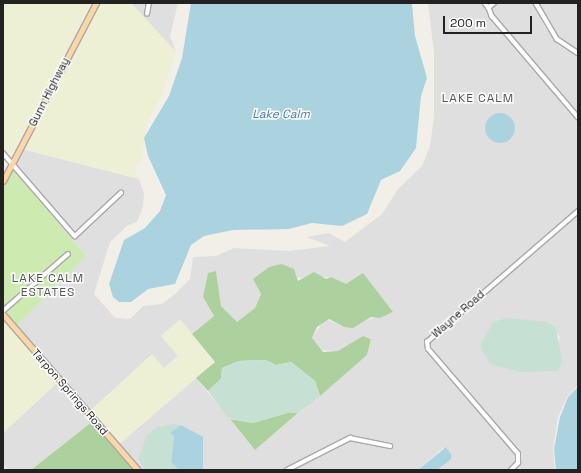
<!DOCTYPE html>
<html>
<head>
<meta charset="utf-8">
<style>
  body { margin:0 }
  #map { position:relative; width:581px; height:473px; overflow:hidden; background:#f2efe9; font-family:"Space Grotesk",sans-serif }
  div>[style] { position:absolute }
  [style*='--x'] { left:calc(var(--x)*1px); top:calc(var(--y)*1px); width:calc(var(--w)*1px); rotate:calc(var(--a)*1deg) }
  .residential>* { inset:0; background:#e0dfdf }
  .farmland>* { inset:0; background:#eef0d5 }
  .grass>* { inset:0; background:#cdebb0 }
  .forest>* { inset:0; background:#add19e }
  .wetland>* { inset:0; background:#c6e0d4 }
  .water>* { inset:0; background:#aad3df }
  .round { border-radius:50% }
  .roads { filter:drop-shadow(1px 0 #a9a9a9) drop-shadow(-1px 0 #a9a9a9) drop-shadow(0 1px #a9a9a9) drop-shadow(0 -1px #a9a9a9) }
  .minor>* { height:3.5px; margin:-1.75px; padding:0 1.75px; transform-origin:1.75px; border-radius:1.75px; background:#fff }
  .major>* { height:4.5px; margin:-2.25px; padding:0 2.25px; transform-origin:2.25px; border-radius:2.25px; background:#fcd6a4 }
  span { translate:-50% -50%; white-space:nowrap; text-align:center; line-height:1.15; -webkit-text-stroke:3px #fff; paint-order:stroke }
  .street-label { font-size:11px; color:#222 }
  .neighbourhood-label { font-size:12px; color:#555; letter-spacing:1px }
  .water-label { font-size:12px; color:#4a7aab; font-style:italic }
  .frame { position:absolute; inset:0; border:4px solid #222; pointer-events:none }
  .scale { position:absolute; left:443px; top:16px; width:89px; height:18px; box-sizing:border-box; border:2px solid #222; border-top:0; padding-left:5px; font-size:12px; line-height:14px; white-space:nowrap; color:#222; -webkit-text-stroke:3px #fff; paint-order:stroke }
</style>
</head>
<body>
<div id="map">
  <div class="residential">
    <i style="clip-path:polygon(131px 3px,147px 3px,145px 15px,148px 16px,150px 3px,178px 3px,170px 36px,176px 52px)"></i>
    <i style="clip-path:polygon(428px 3px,483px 3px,490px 17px,578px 119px,578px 209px,425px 343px,426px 350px,516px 455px,516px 463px,509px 470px,437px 470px,452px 456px,443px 448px,418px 470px,203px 470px,203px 437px,138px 459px,145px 470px,140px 470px,118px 445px,196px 378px,255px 450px,367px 355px,371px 339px,363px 337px,338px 351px,319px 350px,312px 338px,325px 319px,344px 327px,393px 312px,331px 277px,253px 279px,261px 294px,255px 308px,237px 323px,221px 306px,216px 271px,203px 297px,214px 316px,192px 334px,180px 320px,178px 356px,164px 368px,152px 355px,90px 411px,16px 326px,86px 256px,12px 168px,74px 237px,123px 193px,75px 234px,15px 162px,22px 149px,139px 179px,144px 193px,143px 207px,137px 222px,128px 225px,110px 242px,94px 294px,115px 318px,130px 319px,143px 306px,162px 304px,175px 294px,190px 279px,193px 257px,216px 256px,234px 248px,289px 251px,330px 246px,307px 237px,329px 233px,345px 242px,382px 214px,398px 189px,422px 166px,430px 146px,434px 117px,434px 53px)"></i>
    <i style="clip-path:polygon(498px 3px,534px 3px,544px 26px,556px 40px,578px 55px,578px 113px,493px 15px,491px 9px)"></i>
    <i style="clip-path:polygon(538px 3px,578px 4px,578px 51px,558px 38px)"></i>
    <i style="clip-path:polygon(evenodd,578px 213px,578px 385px,567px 397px,558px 417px,553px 449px,555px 470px,513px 470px,520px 454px,428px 343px,578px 213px,546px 322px,560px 337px,557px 347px,562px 361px,546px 322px)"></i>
    <i style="clip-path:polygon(59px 381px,93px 421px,31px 470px,8px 470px,3px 465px,3px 433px)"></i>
  </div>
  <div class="farmland">
    <i style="clip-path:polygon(3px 3px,92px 3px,10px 159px,3px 151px)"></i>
    <i style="clip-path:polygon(97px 3px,131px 3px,176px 52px,160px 99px,147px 123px,142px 158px,134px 168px,139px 179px,22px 149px)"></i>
    <i style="clip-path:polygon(3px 317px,59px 381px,3px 433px)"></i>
    <i style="clip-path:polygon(180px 319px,215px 362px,118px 445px,90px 411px,152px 354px,164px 368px,178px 356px,161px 336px)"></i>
  </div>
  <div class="grass">
    <i style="clip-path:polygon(12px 168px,86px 256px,16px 326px,4px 312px,70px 254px,68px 252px,3px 309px,3px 184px)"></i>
  </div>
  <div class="forest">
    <i style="clip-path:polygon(282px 264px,294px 269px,298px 281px,314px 272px,326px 279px,331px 277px,346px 284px,363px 273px,393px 312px,380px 318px,371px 317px,353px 328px,344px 327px,329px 319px,317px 327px,312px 338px,323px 352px,338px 351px,363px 336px,371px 339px,367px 355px,320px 396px,315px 381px,291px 362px,276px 365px,265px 360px,239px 361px,222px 368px,221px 379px,208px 391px,196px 378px,215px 362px,192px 334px,214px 316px,203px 297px,208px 273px,216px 271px,221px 306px,237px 322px,255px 308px,261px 294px,253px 279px,269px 267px)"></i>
    <i style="clip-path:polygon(287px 413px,298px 413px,255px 450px,230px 419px,253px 423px)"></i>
    <i style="clip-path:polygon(93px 421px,136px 470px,31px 470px)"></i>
  </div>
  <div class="wetland">
    <i style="clip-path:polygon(507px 318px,547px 322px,556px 328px,562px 361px,558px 371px,520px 372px,490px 364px,480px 346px,493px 322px)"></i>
    <i style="clip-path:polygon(265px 360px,276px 365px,291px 362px,315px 381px,320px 396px,298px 413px,287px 413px,253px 423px,228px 418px,208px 391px,221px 379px,222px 368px,239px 361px)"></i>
    <i style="clip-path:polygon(172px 424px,181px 425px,171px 433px,174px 436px,171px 462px,179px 470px,145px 470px,138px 459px,147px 435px,157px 427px)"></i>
  </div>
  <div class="water">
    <i style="clip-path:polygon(191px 3px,412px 3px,415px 36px,427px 78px,421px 96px,416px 148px,400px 171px,381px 180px,367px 214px,342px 226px,312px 223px,289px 229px,233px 230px,204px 236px,191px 245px,175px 284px,148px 289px,131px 302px,119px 302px,113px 297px,109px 284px,124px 240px,145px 228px,160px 211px,166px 195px,148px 156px,144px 138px,169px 96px,182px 58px)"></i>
    <i class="round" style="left:485px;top:113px;width:30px;height:30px"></i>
    <i style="clip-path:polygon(578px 387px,578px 470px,556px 470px,554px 449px,560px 417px,568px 397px)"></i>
    <i style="clip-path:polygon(181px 425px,203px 437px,203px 470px,179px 470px,171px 462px,174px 436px,170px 433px)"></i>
    <i style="clip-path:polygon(446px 447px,452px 456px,450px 460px,437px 470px,418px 470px)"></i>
  </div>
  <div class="roads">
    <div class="minor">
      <i style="--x:485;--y:3;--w:6;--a:51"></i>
      <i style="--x:495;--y:3;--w:8;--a:140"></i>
      <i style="--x:489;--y:8;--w:9;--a:69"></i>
      <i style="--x:492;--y:16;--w:133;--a:49.6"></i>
      <i style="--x:536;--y:3;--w:42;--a:59.7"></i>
      <i style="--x:557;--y:39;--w:25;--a:34"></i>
      <i style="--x:147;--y:14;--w:11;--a:-80"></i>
      <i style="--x:3;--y:153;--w:110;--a:49.1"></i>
      <i style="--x:75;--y:236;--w:63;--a:-43.1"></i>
      <i style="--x:3;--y:311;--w:86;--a:-41.2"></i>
      <i style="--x:287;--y:470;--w:71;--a:-26.9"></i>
      <i style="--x:350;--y:438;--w:41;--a:11.3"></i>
      <i style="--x:511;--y:470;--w:10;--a:-45"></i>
      <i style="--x:518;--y:463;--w:9;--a:-90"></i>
      <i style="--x:518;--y:454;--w:138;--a:-130.6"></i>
      <i style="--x:428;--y:349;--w:7;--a:-98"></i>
      <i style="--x:427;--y:342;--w:200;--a:-40.9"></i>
    </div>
    <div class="major">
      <i style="--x:3;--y:181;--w:201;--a:-62.4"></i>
      <i style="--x:3;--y:314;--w:206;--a:49.1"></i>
    </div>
  </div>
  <div class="street-label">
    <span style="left:49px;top:92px;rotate:-63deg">Gunn Highway</span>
    <span style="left:458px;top:314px;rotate:-41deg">Wayne Road</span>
    <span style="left:70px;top:392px;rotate:49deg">Tarpon Springs Road</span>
  </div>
  <div class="neighbourhood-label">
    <span style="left:478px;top:99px">LAKE CALM</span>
    <span style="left:48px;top:286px">LAKE CALM<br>ESTATES</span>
  </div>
  <div class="water-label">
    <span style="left:281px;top:115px">Lake Calm</span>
  </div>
  <div class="frame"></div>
  <div class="scale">200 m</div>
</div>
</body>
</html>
